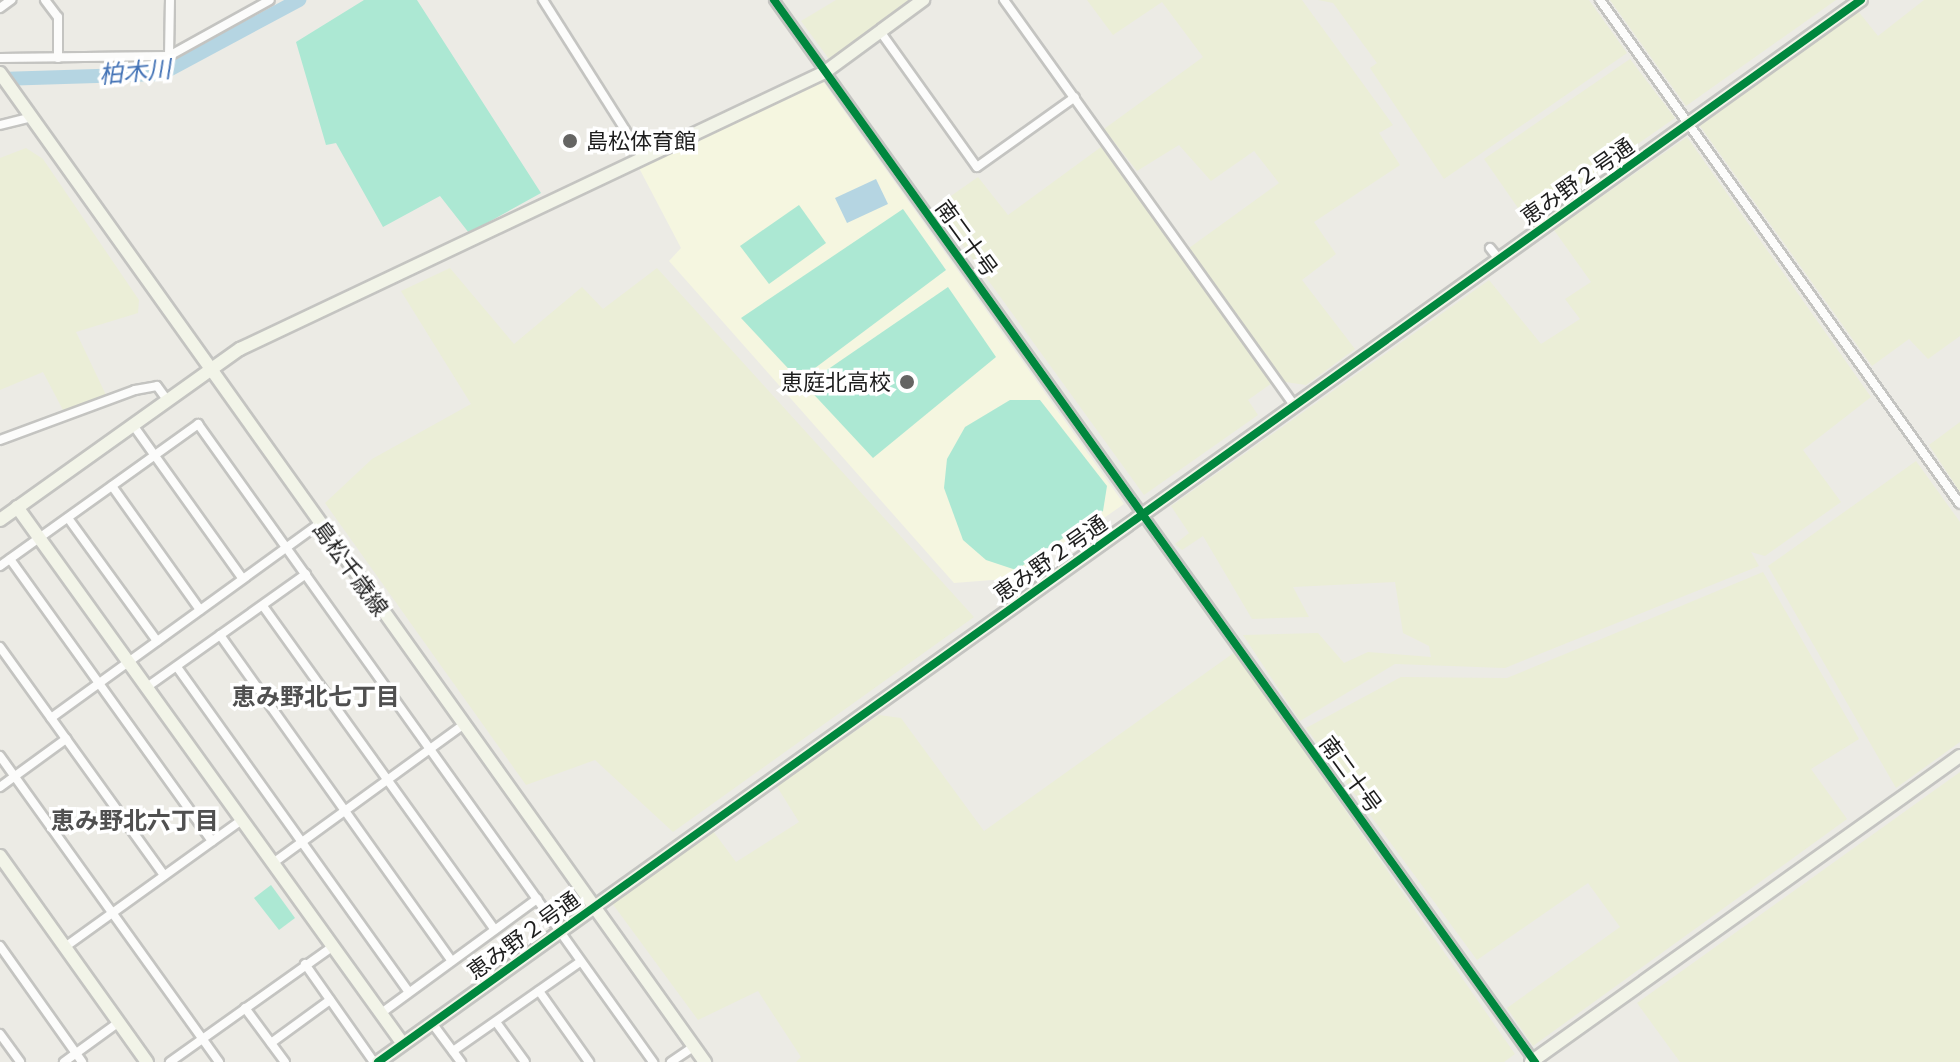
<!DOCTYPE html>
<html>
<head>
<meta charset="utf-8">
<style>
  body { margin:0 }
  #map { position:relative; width:1960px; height:1062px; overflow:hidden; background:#ecebe5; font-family:"IBM Plex Sans","Noto Sans JP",sans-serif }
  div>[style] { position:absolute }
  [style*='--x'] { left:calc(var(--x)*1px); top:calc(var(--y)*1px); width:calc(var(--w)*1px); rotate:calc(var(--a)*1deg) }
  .education>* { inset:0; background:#f5f6e0 }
  .farmland>* { inset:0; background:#ebeed7 }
  .pitch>* { inset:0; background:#ace8d3 }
  .water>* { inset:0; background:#b5d5e2 }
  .river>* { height:14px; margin:-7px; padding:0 7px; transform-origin:7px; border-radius:7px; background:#b5d5e2 }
  .roads { filter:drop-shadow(2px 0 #c4c4c1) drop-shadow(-2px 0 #c4c4c1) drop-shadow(0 2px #c4c4c1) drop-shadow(0 -2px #c4c4c1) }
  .street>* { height:8px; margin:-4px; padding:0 4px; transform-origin:4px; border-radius:4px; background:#fcfcfb }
  .secondary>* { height:12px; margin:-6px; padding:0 6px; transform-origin:6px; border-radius:6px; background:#f2f4e8 }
  .cycleway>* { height:8px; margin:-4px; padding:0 4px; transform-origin:4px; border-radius:4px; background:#00873e }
  .dots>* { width:22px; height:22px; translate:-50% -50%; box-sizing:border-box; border:4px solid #fff; border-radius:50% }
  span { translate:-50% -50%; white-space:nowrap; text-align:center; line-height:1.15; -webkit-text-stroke:7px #fff; paint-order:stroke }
  .poi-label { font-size:22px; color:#1d1d1d }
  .left { translate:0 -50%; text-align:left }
  .right { translate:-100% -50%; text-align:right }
  .street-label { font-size:22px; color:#1d1d1d }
  .water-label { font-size:24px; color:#4171b5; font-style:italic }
  .neighbourhood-label { font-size:24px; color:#505050; font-weight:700 }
</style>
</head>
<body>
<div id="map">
  <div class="education">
    <i style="clip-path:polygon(822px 80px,1124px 504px,1018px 578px,954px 583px,669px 261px,681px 248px,639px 168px)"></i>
  </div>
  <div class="farmland">
    <i style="clip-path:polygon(836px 0,909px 0,829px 59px,801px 21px)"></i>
    <i style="clip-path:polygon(1087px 0,1302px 0,1393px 125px,1379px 133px,1400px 165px,1314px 222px,1336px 254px,1302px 280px,1355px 349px,1306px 385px,1285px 382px,1189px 248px,1279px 183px,1254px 151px,1211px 181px,1179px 145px,1137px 171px,1104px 129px,1203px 57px,1162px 2px,1113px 35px)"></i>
    <i style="clip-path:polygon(1318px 0,1589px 0,1627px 53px,1444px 179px,1370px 68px,1377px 63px,1333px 3px)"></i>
    <i style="clip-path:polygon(1610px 0,1836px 0,1686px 106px)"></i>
    <i style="clip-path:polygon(1924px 0,1960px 0,1960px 336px,1928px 359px,1909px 339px,1872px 366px,1700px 126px,1858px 11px,1878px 36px)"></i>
    <i style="clip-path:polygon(1630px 59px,1675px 118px,1527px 221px,1484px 159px)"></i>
    <i style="clip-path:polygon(1687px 137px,1871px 397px,1803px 450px,1841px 502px,1765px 556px,1751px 552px,1759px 566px,1505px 668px,1395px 664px,1300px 721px,1243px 635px,1318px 633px,1344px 663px,1368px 652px,1431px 657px,1429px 646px,1403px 633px,1395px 582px,1293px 587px,1309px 617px,1252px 619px,1203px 536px,1182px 550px,1175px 544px,1189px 533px,1171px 506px,1489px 280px,1541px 344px,1580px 319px,1565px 299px,1591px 282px,1554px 230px)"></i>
    <i style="clip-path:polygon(1101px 147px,1272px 383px,1248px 400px,1258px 415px,1144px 495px,935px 207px,978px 177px,1008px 215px)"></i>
    <i style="clip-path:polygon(26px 148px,43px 159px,139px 300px,138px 313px,76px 332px,106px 395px,64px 412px,43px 372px,0 390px,0 158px)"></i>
    <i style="clip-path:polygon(450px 268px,514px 344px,582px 287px,603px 309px,657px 268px,974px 617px,673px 832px,595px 760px,526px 785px,325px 503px,372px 459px,471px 404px,401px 291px)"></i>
    <i style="clip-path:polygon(1960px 422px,1960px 492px,1929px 445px)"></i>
    <i style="clip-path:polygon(1916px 461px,1960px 522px,1960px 742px,1896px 788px,1768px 566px)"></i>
    <i style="clip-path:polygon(1763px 572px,1859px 739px,1811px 769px,1847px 819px,1533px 1046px,1507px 1008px,1620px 927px,1588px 883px,1477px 960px,1306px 728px,1401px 677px,1507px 678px)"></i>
    <i style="clip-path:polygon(1235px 652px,1515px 1054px,1504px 1062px,796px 1062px,801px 1057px,758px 991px,698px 1020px,612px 903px,713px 831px,736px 862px,799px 822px,776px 785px,879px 715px,901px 718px,984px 831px)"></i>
    <i style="clip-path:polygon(1960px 772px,1960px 1062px,1680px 1062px,1637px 1003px)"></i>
  </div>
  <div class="pitch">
    <i style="clip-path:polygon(364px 0,417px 0,541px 193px,469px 233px,440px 196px,383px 227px,336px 143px,326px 145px,296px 42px)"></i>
    <i style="clip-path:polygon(799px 205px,826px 243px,769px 284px,740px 246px)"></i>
    <i style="clip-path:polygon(903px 209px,946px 270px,799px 380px,741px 318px)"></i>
    <i style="clip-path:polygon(948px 287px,996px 357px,873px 458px,805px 385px)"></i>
    <i style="clip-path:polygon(1010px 400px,1040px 400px,1107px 486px,1103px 511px,1016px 570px,986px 560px,963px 540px,944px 488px,947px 459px,965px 427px)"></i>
    <i style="clip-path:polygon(271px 885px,295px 918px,279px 930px,254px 898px)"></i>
  </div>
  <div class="water">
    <i style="clip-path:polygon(876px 179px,888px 204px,847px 223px,835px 198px)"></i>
  </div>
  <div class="river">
    <i style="--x:0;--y:79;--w:161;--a:-1.8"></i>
    <i style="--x:161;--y:74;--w:157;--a:-28.2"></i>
  </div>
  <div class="roads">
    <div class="street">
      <i style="--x:45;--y:0;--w:21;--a:53"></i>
      <i style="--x:58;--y:17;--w:41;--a:90"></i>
      <i style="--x:543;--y:0;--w:187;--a:57.7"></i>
      <i style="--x:774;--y:0;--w:1307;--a:54.38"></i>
      <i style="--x:1004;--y:0;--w:500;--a:54.4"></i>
      <i style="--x:1600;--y:0;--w:619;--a:54.46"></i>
      <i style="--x:0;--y:8;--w:14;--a:-36"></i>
      <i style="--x:882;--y:34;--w:163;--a:54.5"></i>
      <i style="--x:977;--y:167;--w:120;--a:-35.5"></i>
      <i style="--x:169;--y:56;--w:56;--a:-89"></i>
      <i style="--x:0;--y:58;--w:169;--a:-0.7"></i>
      <i style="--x:169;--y:56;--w:115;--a:-29"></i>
      <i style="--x:0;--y:125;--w:33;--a:-14"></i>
      <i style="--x:1490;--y:248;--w:14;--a:51"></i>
      <i style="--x:133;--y:425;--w:189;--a:54.5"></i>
      <i style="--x:0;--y:440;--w:144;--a:-20.3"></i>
      <i style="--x:135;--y:390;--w:22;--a:-10"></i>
      <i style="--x:157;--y:386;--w:17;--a:54"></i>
      <i style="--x:112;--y:486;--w:152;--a:54.6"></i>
      <i style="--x:68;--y:518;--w:152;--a:54.1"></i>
      <i style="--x:10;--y:559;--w:347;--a:54.4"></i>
      <i style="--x:0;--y:566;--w:244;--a:-35.6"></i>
      <i style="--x:198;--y:424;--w:784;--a:54.5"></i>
      <i style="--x:263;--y:606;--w:398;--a:54.4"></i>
      <i style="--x:220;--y:635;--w:400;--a:54.6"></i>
      <i style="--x:0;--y:647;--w:281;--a:54.3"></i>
      <i style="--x:177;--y:667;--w:399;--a:54.5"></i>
      <i style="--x:147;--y:687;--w:195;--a:-35.4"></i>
      <i style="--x:51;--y:718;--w:332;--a:-35.9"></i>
      <i style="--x:0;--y:756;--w:376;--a:54.4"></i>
      <i style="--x:0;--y:787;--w:82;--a:-36"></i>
      <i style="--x:273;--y:863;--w:235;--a:-36"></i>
      <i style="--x:0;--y:946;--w:142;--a:54.7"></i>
      <i style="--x:65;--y:947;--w:218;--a:-35.7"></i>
      <i style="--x:305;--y:964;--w:120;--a:54.9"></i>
      <i style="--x:539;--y:991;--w:87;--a:54.8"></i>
      <i style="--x:245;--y:1008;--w:67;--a:53.5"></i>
      <i style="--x:380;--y:1014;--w:195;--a:-36.2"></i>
      <i style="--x:496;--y:1022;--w:49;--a:54.1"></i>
      <i style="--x:432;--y:1023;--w:49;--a:53.4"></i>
      <i style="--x:0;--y:1034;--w:34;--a:54"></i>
      <i style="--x:271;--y:1043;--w:73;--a:-36.1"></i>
      <i style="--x:453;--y:1051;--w:155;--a:-35"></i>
      <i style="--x:64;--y:1062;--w:68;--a:-36"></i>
      <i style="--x:170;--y:1062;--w:200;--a:-35.4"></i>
      <i style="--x:671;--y:1062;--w:27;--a:-34"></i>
    </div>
    <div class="secondary">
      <i style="--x:0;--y:73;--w:1215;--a:54.52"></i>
      <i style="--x:17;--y:507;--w:661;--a:54.29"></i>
      <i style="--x:0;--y:520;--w:295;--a:-35.5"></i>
      <i style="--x:240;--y:349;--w:647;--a:-25.34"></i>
      <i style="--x:825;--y:72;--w:122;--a:-36.3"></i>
      <i style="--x:0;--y:856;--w:253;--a:54.5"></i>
      <i style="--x:378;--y:1062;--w:1824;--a:-35.61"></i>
      <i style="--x:1531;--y:1062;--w:527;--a:-35.5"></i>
    </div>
  </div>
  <div class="cycleway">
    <i style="--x:774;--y:0;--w:1307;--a:54.38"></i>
    <i style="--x:378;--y:1062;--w:1824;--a:-35.61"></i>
  </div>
  <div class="dots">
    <i style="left:570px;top:141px;background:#656563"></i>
    <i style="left:907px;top:382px;background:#656563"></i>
  </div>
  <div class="poi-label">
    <span class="left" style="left:586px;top:141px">島松体育館</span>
    <span class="right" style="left:891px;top:382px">恵庭北高校</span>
  </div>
  <div class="street-label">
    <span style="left:1577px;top:181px;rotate:-35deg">恵み野２号通</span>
    <span style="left:967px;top:238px;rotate:54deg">南二十号</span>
    <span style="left:1050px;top:558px;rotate:-35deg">恵み野２号通</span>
    <span style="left:351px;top:568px;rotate:54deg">島松千歳線</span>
    <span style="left:1351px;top:774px;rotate:54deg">南二十号</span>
    <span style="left:523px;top:935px;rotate:-36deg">恵み野２号通</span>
  </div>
  <div class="water-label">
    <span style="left:135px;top:72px;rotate:-5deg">柏木川</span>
  </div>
  <div class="neighbourhood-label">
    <span style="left:316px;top:697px">恵み野北七丁目</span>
    <span style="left:135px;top:821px">恵み野北六丁目</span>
  </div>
</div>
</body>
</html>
